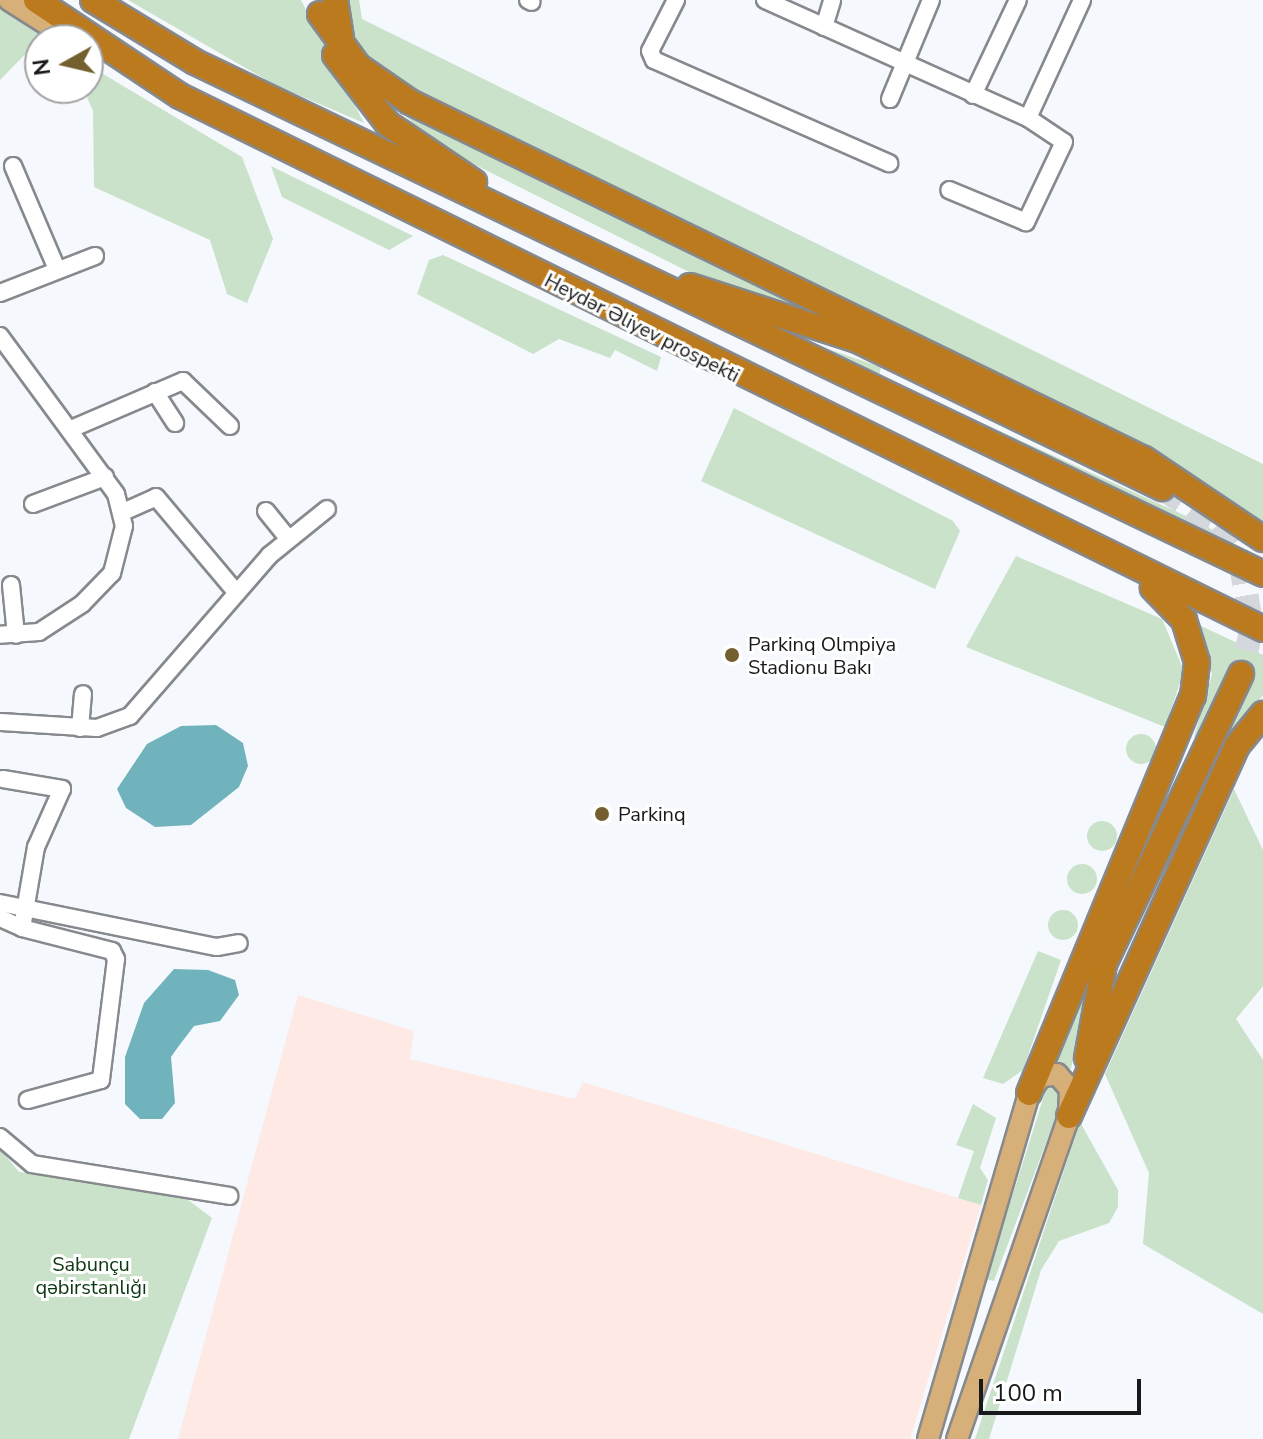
<!DOCTYPE html>
<html>
<head>
<meta charset="utf-8">
<style>
  body { margin:0 }
  #map { position:relative; width:1263px; height:1439px; overflow:hidden; background:#f5f8fd; font-family:"Nunito Sans",sans-serif }
  div>[style] { position:absolute }
  [style*='--x'] { left:calc(var(--x)*1px); top:calc(var(--y)*1px); width:calc(var(--w)*1px); rotate:calc(var(--a)*1deg) }
  .industrial>* { inset:0; background:#fee9e4 }
  .green>* { inset:0; background:#c9e2c9 }
  .round { border-radius:50% }
  .water>* { inset:0; background:#71b3bc }
  .highway-tunnel>* { height:24px; margin-top:-12px; transform-origin:0; background:repeating-linear-gradient(90deg,#d4d7db 0 24px,transparent 0 36px) }
  .roads { filter:drop-shadow(2px 0 #86898d) drop-shadow(-2px 0 #86898d) drop-shadow(0 2px #86898d) drop-shadow(0 -2px #86898d) }
  .minor>* { height:16px; margin:-8px; padding:0 8px; transform-origin:8px; border-radius:8px; background:#fff }
  .major>* { height:20px; margin:-10px; padding:0 10px; transform-origin:10px; border-radius:10px; background:#d7af78 }
  .highway>* { height:24px; margin:-12px; padding:0 12px; transform-origin:12px; border-radius:12px; background:#bc7a1e }
  .dots>* { width:22px; height:22px; translate:-50% -50%; box-sizing:border-box; border:4px solid #fff; border-radius:50% }
  span { translate:-50% -50%; white-space:nowrap; text-align:center; line-height:1.15; -webkit-text-stroke:6px #fff; paint-order:stroke }
  .street-label { font-size:20px; color:#17191a }
  .poi-label { font-size:20px; color:#17191a }
  .left { translate:0 -50%; text-align:left }
  .park-label { font-size:20px; color:#0c3711 }
  .north { position:absolute; left:24px; top:24px; width:80px; height:80px; box-sizing:border-box; background:#fff; border:2px solid #a2a3a3; border-radius:50%; rotate:262deg; font-size:22px; font-weight:700; line-height:32px; text-align:center; color:#17191a }
  .north::after { content:''; display:block; margin:auto; width:28px; height:36px; background:#74602f; clip-path:polygon(50% 0,100% 100%,50% 72%,0 100%) }
  .scale { position:absolute; left:979px; top:1379px; width:162px; height:36px; box-sizing:border-box; border:4px solid #17191a; border-top:0; padding-left:10px; font-size:24px; line-height:28px; white-space:nowrap; color:#17191a; -webkit-text-stroke:6px #fff; paint-order:stroke }
</style>
</head>
<body>
<div id="map">
  <div class="industrial">
    <i style="clip-path:polygon(298px 995px,414px 1031px,410px 1059px,575px 1099px,583px 1082px,981px 1205px,910px 1439px,178px 1439px)"></i>
  </div>
  <div class="green">
    <i style="clip-path:polygon(128px 0,301px 0,364px 123px,275px 85px)"></i>
    <i style="clip-path:polygon(345px 0,359px 0,362px 19px,1263px 464px,1263px 523px,1175px 463px,404px 88px,362px 56px,349px 32px)"></i>
    <i style="clip-path:polygon(0 5px,51px 40px,40px 40px,40px 50px,34px 45px,0 80px)"></i>
    <i style="clip-path:polygon(88px 65px,242px 157px,273px 239px,247px 303px,227px 294px,210px 240px,94px 187px,93px 111px,83px 88px)"></i>
    <i style="clip-path:polygon(379px 92px,801px 306px,695px 275px,645px 250px,438px 146px)"></i>
    <i style="clip-path:polygon(271px 166px,413px 236px,389px 250px,282px 197px)"></i>
    <i style="clip-path:polygon(443px 255px,661px 357px,657px 371px,615px 350px,610px 358px,559px 339px,533px 354px,417px 294px,429px 260px)"></i>
    <i style="clip-path:polygon(737px 318px,881px 367px,879px 376px,1208px 526px,1225px 546px)"></i>
    <i style="clip-path:polygon(734px 408px,953px 521px,960px 531px,935px 589px,701px 481px)"></i>
    <i style="clip-path:polygon(1016px 556px,1162px 619px,1184px 671px,1165px 727px,966px 647px)"></i>
    <i style="clip-path:polygon(1197px 624px,1263px 655px,1263px 695px,1224px 752px,1217px 748px,1252px 668px,1204px 741px,1194px 737px,1212px 674px)"></i>
    <i class="round" style="left:1126px;top:734px;width:30px;height:30px"></i>
    <i style="clip-path:polygon(1234px 789px,1263px 850px,1263px 986px,1236px 1019px,1263px 1060px,1263px 1314px,1143px 1244px,1149px 1173px,1105px 1074px)"></i>
    <i class="round" style="left:1087px;top:821px;width:30px;height:30px"></i>
    <i class="round" style="left:1067px;top:864px;width:30px;height:30px"></i>
    <i class="round" style="left:1048px;top:910px;width:30px;height:30px"></i>
    <i style="clip-path:polygon(1038px 951px,1061px 960px,1023px 1070px,1003px 1084px,983px 1078px)"></i>
    <i style="clip-path:polygon(1084px 974px,1090px 977px,1071px 1069px,1049px 1062px)"></i>
    <i style="clip-path:polygon(1049px 1080px,1064px 1095px,994px 1281px,986px 1279px)"></i>
    <i style="clip-path:polygon(973px 1104px,996px 1118px,980px 1168px,988px 1180px,981px 1205px,958px 1198px,974px 1151px,956px 1145px)"></i>
    <i style="clip-path:polygon(1080px 1122px,1118px 1190px,1118px 1207px,1109px 1223px,1059px 1241px,1041px 1270px,989px 1439px,975px 1439px)"></i>
    <i style="clip-path:polygon(0 1149px,19px 1172px,184px 1197px,212px 1218px,129px 1439px,0 1439px)"></i>
  </div>
  <div class="water">
    <i style="clip-path:polygon(216px 725px,243px 743px,248px 766px,239px 787px,191px 825px,155px 827px,126px 808px,117px 789px,147px 744px,181px 726px)"></i>
    <i style="clip-path:polygon(174px 969px,208px 970px,235px 980px,239px 995px,220px 1021px,194px 1026px,178px 1047px,171px 1057px,175px 1103px,162px 1119px,140px 1119px,125px 1104px,125px 1057px,144px 1003px)"></i>
  </div>
  <div class="highway-tunnel">
    <i style="--x:1162;--y:488;--w:67;--a:34.6"></i>
    <i style="--x:1217;--y:526;--w:41;--a:55.9"></i>
    <i style="--x:1240;--y:560;--w:68;--a:79.8"></i>
    <i style="--x:1252;--y:627;--w:48;--a:103.2"></i>
  </div>
  <div class="roads">
    <div class="minor">
      <i style="--x:528;--y:0;--w:4;--a:27"></i>
      <i style="--x:676;--y:0;--w:57;--a:117"></i>
      <i style="--x:650;--y:51;--w:10;--a:66"></i>
      <i style="--x:654;--y:60;--w:257;--a:23.7"></i>
      <i style="--x:765;--y:0;--w:288;--a:24.2"></i>
      <i style="--x:1028;--y:118;--w:43;--a:33.7"></i>
      <i style="--x:1064;--y:142;--w:89;--a:115.4"></i>
      <i style="--x:1026;--y:222;--w:83;--a:-157.4"></i>
      <i style="--x:824;--y:27;--w:28;--a:-73"></i>
      <i style="--x:973;--y:95;--w:105;--a:-64.7"></i>
      <i style="--x:890;--y:99;--w:107;--a:-67.5"></i>
      <i style="--x:1028;--y:118;--w:130;--a:-65.4"></i>
      <i style="--x:13;--y:166;--w:112;--a:66.9"></i>
      <i style="--x:0;--y:293;--w:102;--a:-21.3"></i>
      <i style="--x:0;--y:336;--w:196;--a:53.7"></i>
      <i style="--x:116;--y:494;--w:33;--a:76"></i>
      <i style="--x:124;--y:526;--w:49;--a:104.3"></i>
      <i style="--x:112;--y:573;--w:43;--a:134.1"></i>
      <i style="--x:82;--y:604;--w:51;--a:146.9"></i>
      <i style="--x:39;--y:632;--w:39;--a:176"></i>
      <i style="--x:155;--y:392;--w:37;--a:57"></i>
      <i style="--x:71;--y:429;--w:122;--a:-23.2"></i>
      <i style="--x:183;--y:381;--w:65;--a:43.8"></i>
      <i style="--x:33;--y:504;--w:77;--a:-20.6"></i>
      <i style="--x:266;--y:511;--w:35;--a:51"></i>
      <i style="--x:123;--y:512;--w:36;--a:-24"></i>
      <i style="--x:156;--y:497;--w:124;--a:49.9"></i>
      <i style="--x:11;--y:585;--w:50;--a:84.3"></i>
      <i style="--x:1;--y:722;--w:96;--a:3.6"></i>
      <i style="--x:97;--y:728;--w:35;--a:-20"></i>
      <i style="--x:130;--y:716;--w:213;--a:-49"></i>
      <i style="--x:270;--y:555;--w:73;--a:-38.9"></i>
      <i style="--x:80;--y:728;--w:34;--a:-85"></i>
      <i style="--x:3;--y:779;--w:60;--a:9.6"></i>
      <i style="--x:62;--y:789;--w:64;--a:114.1"></i>
      <i style="--x:36;--y:847;--w:82;--a:99.8"></i>
      <i style="--x:22;--y:928;--w:93;--a:14.3"></i>
      <i style="--x:112;--y:951;--w:9;--a:63"></i>
      <i style="--x:116;--y:959;--w:122;--a:97.1"></i>
      <i style="--x:101;--y:1080;--w:76;--a:164.7"></i>
      <i style="--x:0;--y:903;--w:221;--a:11.5"></i>
      <i style="--x:217;--y:947;--w:22;--a:-10"></i>
      <i style="--x:0;--y:918;--w:24;--a:24"></i>
      <i style="--x:0;--y:1137;--w:42;--a:40.2"></i>
      <i style="--x:32;--y:1164;--w:200;--a:9.2"></i>
    </div>
    <div class="major">
      <i style="--x:9;--y:0;--w:75;--a:32.4"></i>
      <i style="--x:928;--y:1439;--w:360;--a:-73.7"></i>
      <i style="--x:1029;--y:1093;--w:19;--a:-55"></i>
      <i style="--x:1040;--y:1077;--w:17;--a:-10"></i>
      <i style="--x:1057;--y:1074;--w:20;--a:49"></i>
      <i style="--x:1070;--y:1089;--w:27;--a:92"></i>
      <i style="--x:1069;--y:1116;--w:342;--a:109.1"></i>
    </div>
    <div class="highway">
      <i style="--x:36;--y:0;--w:173;--a:33.7"></i>
      <i style="--x:180;--y:96;--w:1207;--a:26.2"></i>
      <i style="--x:93;--y:0;--w:119;--a:31.3"></i>
      <i style="--x:195;--y:62;--w:1184;--a:25.61"></i>
      <i style="--x:335;--y:0;--w:39;--a:81"></i>
      <i style="--x:320;--y:14;--w:64;--a:53.8"></i>
      <i style="--x:358;--y:66;--w:63;--a:34.7"></i>
      <i style="--x:410;--y:102;--w:816;--a:25.94"></i>
      <i style="--x:1144;--y:459;--w:143;--a:33.9"></i>
      <i style="--x:335;--y:55;--w:87;--a:52.5"></i>
      <i style="--x:388;--y:124;--w:104;--a:34"></i>
      <i style="--x:690;--y:286;--w:176;--a:17.9"></i>
      <i style="--x:857;--y:340;--w:339;--a:25.9"></i>
      <i style="--x:1087;--y:1058;--w:96;--a:-79.7"></i>
      <i style="--x:1104;--y:964;--w:321;--a:-64.7"></i>
      <i style="--x:1029;--y:1093;--w:430;--a:-67.6"></i>
      <i style="--x:1193;--y:696;--w:34;--a:-83"></i>
      <i style="--x:1197;--y:662;--w:44;--a:-107.2"></i>
      <i style="--x:1184;--y:620;--w:45;--a:-134.1"></i>
      <i style="--x:1069;--y:1116;--w:405;--a:-65.6"></i>
      <i style="--x:1236;--y:747;--w:43;--a:-50.7"></i>
    </div>
  </div>
  <div class="dots">
    <i style="left:732px;top:655px;background:#74602f"></i>
    <i style="left:602px;top:814px;background:#74602f"></i>
  </div>
  <div class="street-label">
    <span style="left:642px;top:328px;rotate:27deg">Heydər Əliyev prospekti</span>
  </div>
  <div class="poi-label">
    <span class="left" style="left:748px;top:656px">Parkinq Olmpiya<br>Stadionu Bakı</span>
    <span class="left" style="left:618px;top:814px">Parkinq</span>
  </div>
  <div class="park-label">
    <span style="left:91px;top:1276px">Sabunçu<br>qəbirstanlığı</span>
  </div>
  <div class="north">N</div>
  <div class="scale">100 m</div>
</div>
</body>
</html>
